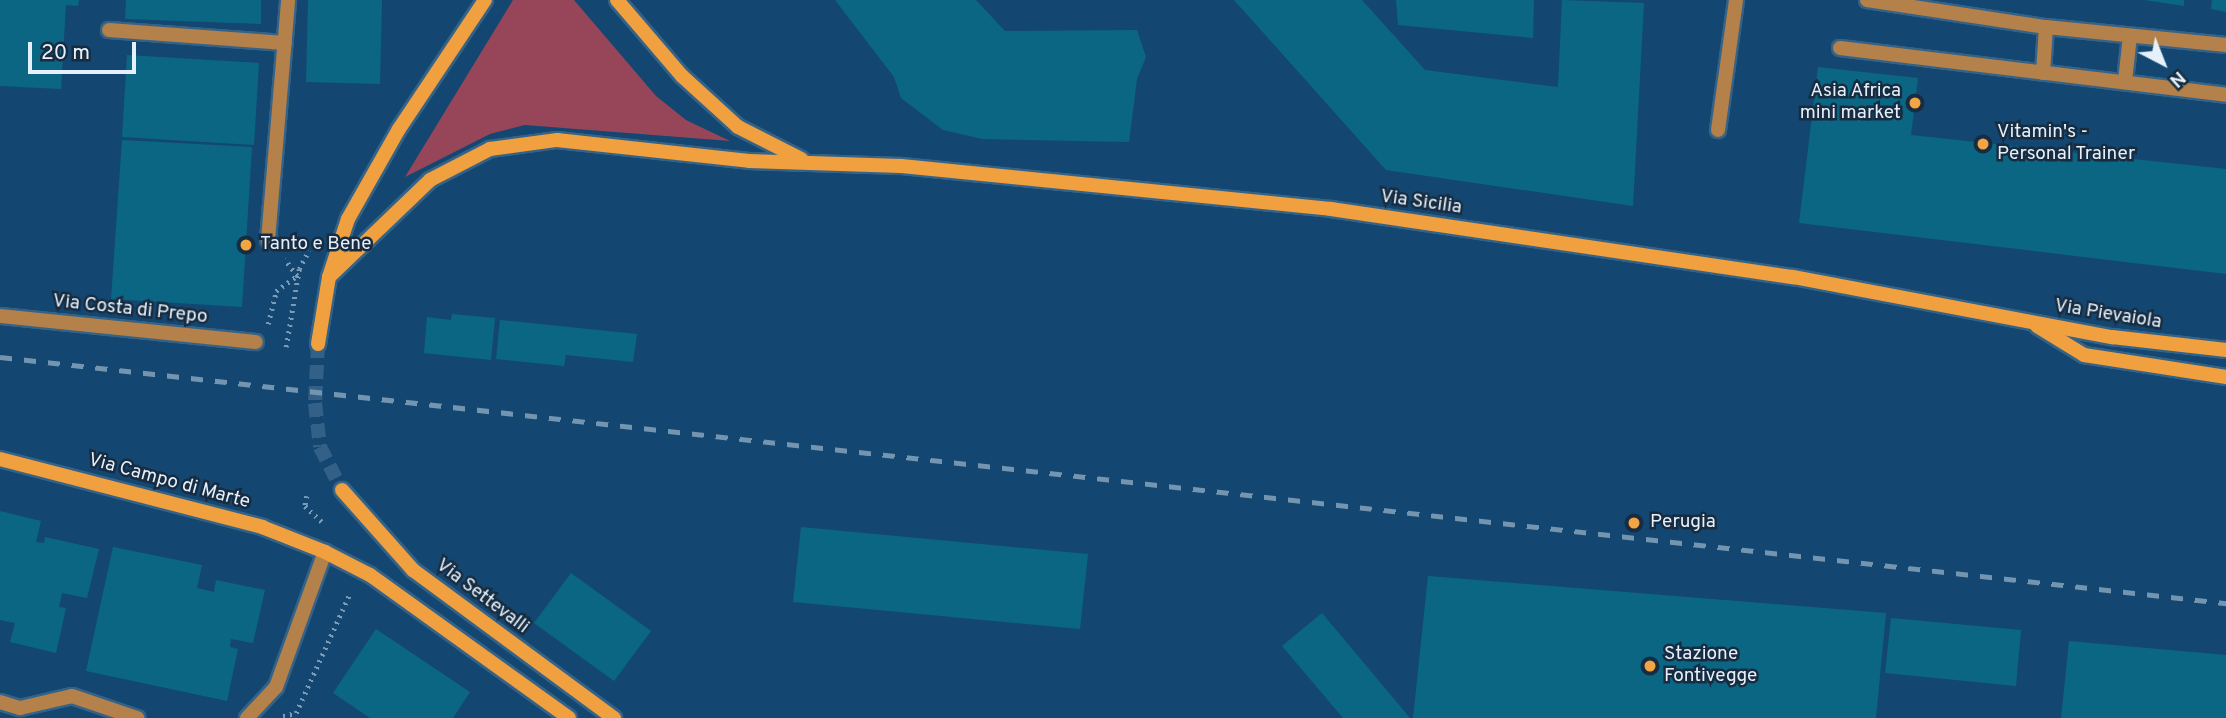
<!DOCTYPE html>
<html>
<head>
<meta charset="utf-8">
<style>
  body { margin:0 }
  #map { position:relative; width:2226px; height:718px; overflow:hidden; background:#134771; font-family:Overpass,sans-serif }
  div>[style] { position:absolute }
  [style*='--x'] { left:calc(var(--x)*1px); top:calc(var(--y)*1px); width:calc(var(--w)*1px); rotate:calc(var(--a)*1deg) }
  .green>* { inset:0; background:#974558 }
  .building>* { inset:0; background:#0b6684 }
  .secondary-tunnel>* { height:14px; margin-top:-7px; transform-origin:0; background:repeating-linear-gradient(90deg,#326086 0 14px,transparent 0 21px) }
  .path>* { height:4.5px; margin-top:-2.25px; transform-origin:0; background:repeating-linear-gradient(90deg,#7c9bb5 0 2px,transparent 0 7px) }
  .roads { filter:drop-shadow(2px 0 #356287) drop-shadow(-2px 0 #356287) drop-shadow(0 2px #356287) drop-shadow(0 -2px #356287) }
  .lane>* { height:14px; margin:-7px; padding:0 7px; transform-origin:7px; border-radius:7px; background:#b38149 }
  .street>* { height:14px; margin:-7px; padding:0 7px; transform-origin:7px; border-radius:7px; background:#b38149 }
  .secondary>* { height:14px; margin:-7px; padding:0 7px; transform-origin:7px; border-radius:7px; background:#f0a03e }
  .rail>* { height:5px; margin-top:-2.5px; transform-origin:0; background:repeating-linear-gradient(90deg,#7395b0 0 12px,transparent 0 24px) }
  .dots>* { width:19px; height:19px; translate:-50% -50%; box-sizing:border-box; border:4px solid #172c40; border-radius:50% }
  span { translate:-50% -50%; white-space:nowrap; text-align:center; line-height:1.15; -webkit-text-stroke:5px #172c40; paint-order:stroke }
  .poi-label { font-size:19px; color:#e5f0fa }
  .right { translate:-100% -50%; text-align:right }
  .left { translate:0 -50%; text-align:left }
  .street-label { font-size:19px; color:#e5f0fa }
  .north { position:absolute; left:2128px; top:28px; width:70px; height:70px; -webkit-text-stroke:5px #172c40; paint-order:stroke; rotate:138deg; font-size:19px; font-weight:700; line-height:28px; text-align:center; color:#e5f0fa }
  .north::after { content:''; display:block; margin:auto; width:24px; height:32px; background:#e5f0fa; clip-path:polygon(50% 0,100% 100%,50% 72%,0 100%) }
  .scale { position:absolute; left:28px; top:42px; width:108px; height:32px; box-sizing:border-box; border:4px solid #e5f0fa; border-top:0; padding-left:9px; font-size:21px; line-height:24px; white-space:nowrap; color:#e5f0fa; -webkit-text-stroke:5px #172c40; paint-order:stroke }
</style>
</head>
<body>
<div id="map">
  <div class="green">
    <i style="clip-path:polygon(513px 0,574px 0,656px 96px,686px 120px,730px 141px,525px 125px,490px 134px,405px 177px)"></i>
  </div>
  <div class="building">
    <i style="clip-path:polygon(0 0,79px 0,78px 6px,66px 5px,61px 89px,0 86px)"></i>
    <i style="clip-path:polygon(126px 0,261px 0,261px 24px,125px 19px)"></i>
    <i style="clip-path:polygon(308px 0,382px 0,380px 84px,306px 82px)"></i>
    <i style="clip-path:polygon(835px 0,976px 0,1005px 31px,1137px 30px,1146px 57px,1137px 79px,1129px 142px,982px 139px,943px 130px,901px 98px,894px 77px)"></i>
    <i style="clip-path:polygon(1234px 0,1362px 0,1425px 70px,1558px 87px,1562px 0,1644px 3px,1633px 206px,1386px 170px)"></i>
    <i style="clip-path:polygon(1396px 0,1534px 0,1533px 38px,1398px 25px)"></i>
    <i style="clip-path:polygon(2144px 0,2184px 0,2184px 6px)"></i>
    <i style="clip-path:polygon(2212px 0,2226px 0,2226px 12px,2211px 9px)"></i>
    <i style="clip-path:polygon(127px 55px,259px 63px,254px 145px,122px 137px)"></i>
    <i style="clip-path:polygon(1818px 67px,1918px 78px,1911px 135px,2226px 169px,2226px 274px,1799px 223px)"></i>
    <i style="clip-path:polygon(122px 140px,252px 147px,242px 307px,111px 299px)"></i>
    <i style="clip-path:polygon(452px 314px,495px 318px,491px 360px,424px 353px,427px 317px,451px 320px)"></i>
    <i style="clip-path:polygon(500px 320px,637px 334px,633px 362px,566px 355px,564px 366px,496px 359px)"></i>
    <i style="clip-path:polygon(0 511px,41px 521px,36px 542px,44px 543px,45px 537px,99px 549px,87px 598px,62px 593px,59px 607px,66px 608px,56px 653px,10px 642px,15px 623px,0 620px)"></i>
    <i style="clip-path:polygon(801px 527px,1088px 554px,1080px 629px,793px 602px)"></i>
    <i style="clip-path:polygon(113px 547px,202px 565px,197px 588px,214px 592px,216px 580px,265px 590px,253px 643px,231px 639px,230px 647px,238px 649px,227px 701px,86px 671px)"></i>
    <i style="clip-path:polygon(571px 573px,651px 631px,614px 681px,534px 623px)"></i>
    <i style="clip-path:polygon(1428px 576px,1886px 613px,1876px 718px,1413px 718px)"></i>
    <i style="clip-path:polygon(1322px 613px,1410px 718px,1343px 718px,1282px 646px)"></i>
    <i style="clip-path:polygon(1891px 618px,2021px 630px,2016px 686px,1885px 673px)"></i>
    <i style="clip-path:polygon(376px 629px,470px 692px,453px 718px,370px 718px,333px 693px)"></i>
    <i style="clip-path:polygon(2069px 641px,2226px 655px,2226px 718px,2061px 718px)"></i>
  </div>
  <div class="secondary-tunnel">
    <i style="--x:318;--y:344;--w:59;--a:92.9"></i>
    <i style="--x:315;--y:403;--w:44;--a:83.5"></i>
    <i style="--x:320;--y:447;--w:48;--a:62.9"></i>
  </div>
  <div class="path">
    <i style="--x:268;--y:324;--w:34;--a:-76"></i>
    <i style="--x:276;--y:291;--w:26;--a:-36"></i>
    <i style="--x:297;--y:276;--w:21;--a:-127"></i>
    <i style="--x:286;--y:347;--w:79;--a:-80.5"></i>
    <i style="--x:299;--y:269;--w:21;--a:-62"></i>
    <i style="--x:307;--y:496;--w:10;--a:101"></i>
    <i style="--x:305;--y:506;--w:23;--a:43"></i>
    <i style="--x:283;--y:716;--w:13;--a:-13"></i>
    <i style="--x:296;--y:713;--w:129;--a:-65.8"></i>
  </div>
  <div class="roads">
    <div class="lane">
      <i style="--x:109;--y:30;--w:176;--a:4.2"></i>
      <i style="--x:1840;--y:48;--w:389;--a:6.9"></i>
      <i style="--x:2043;--y:73;--w:46;--a:-86.3"></i>
      <i style="--x:2125;--y:81;--w:45;--a:-83.7"></i>
    </div>
    <div class="street">
      <i style="--x:1867;--y:0;--w:181;--a:8.6"></i>
      <i style="--x:2046;--y:27;--w:181;--a:5.7"></i>
      <i style="--x:1718;--y:130;--w:131;--a:-82.1"></i>
      <i style="--x:268;--y:240;--w:241;--a:-85.2"></i>
      <i style="--x:0;--y:316;--w:257;--a:5.8"></i>
      <i style="--x:0;--y:702;--w:21;--a:17"></i>
      <i style="--x:20;--y:708;--w:53;--a:-13"></i>
      <i style="--x:72;--y:696;--w:69;--a:18.7"></i>
      <i style="--x:247;--y:718;--w:42;--a:-46.9"></i>
      <i style="--x:276;--y:687;--w:144;--a:-70.1"></i>
    </div>
    <div class="secondary">
      <i style="--x:617;--y:0;--w:100;--a:49.5"></i>
      <i style="--x:682;--y:76;--w:76;--a:42.3"></i>
      <i style="--x:738;--y:127;--w:71;--a:26.9"></i>
      <i style="--x:329;--y:277;--w:140;--a:-43.8"></i>
      <i style="--x:430;--y:180;--w:68;--a:-27.3"></i>
      <i style="--x:490;--y:149;--w:68;--a:-7.7"></i>
      <i style="--x:557;--y:140;--w:193;--a:6.2"></i>
      <i style="--x:749;--y:161;--w:152;--a:1.9"></i>
      <i style="--x:901;--y:166;--w:432;--a:5.7"></i>
      <i style="--x:1331;--y:209;--w:467;--a:8.4"></i>
      <i style="--x:1793;--y:277;--w:325;--a:10.7"></i>
      <i style="--x:2112;--y:337;--w:115;--a:6.5"></i>
      <i style="--x:2037;--y:326;--w:55;--a:31.7"></i>
      <i style="--x:2084;--y:355;--w:144;--a:8.8"></i>
      <i style="--x:318;--y:344;--w:68;--a:-80.7"></i>
      <i style="--x:329;--y:277;--w:61;--a:-71.9"></i>
      <i style="--x:348;--y:219;--w:103;--a:-60.5"></i>
      <i style="--x:399;--y:129;--w:155;--a:-56.3"></i>
      <i style="--x:0;--y:459;--w:271;--a:14.5"></i>
      <i style="--x:262;--y:527;--w:68;--a:21.6"></i>
      <i style="--x:325;--y:552;--w:51;--a:27.1"></i>
      <i style="--x:370;--y:575;--w:245;--a:35.7"></i>
      <i style="--x:342;--y:490;--w:107;--a:48.4"></i>
      <i style="--x:413;--y:570;--w:250;--a:36.4"></i>
    </div>
  </div>
  <div class="rail">
    <i style="--x:0;--y:357;--w:2240;--a:6.31"></i>
  </div>
  <div class="dots">
    <i style="left:1915px;top:103px;background:#f3a443"></i>
    <i style="left:1983px;top:144px;background:#f3a443"></i>
    <i style="left:246px;top:245px;background:#f3a443"></i>
    <i style="left:1634px;top:523px;background:#f3a443"></i>
    <i style="left:1650px;top:666px;background:#f3a443"></i>
  </div>
  <div class="poi-label">
    <span class="right" style="left:1901px;top:103px">Asia Africa<br>mini market</span>
    <span class="left" style="left:1997px;top:144px">Vitamin's -<br>Personal Trainer</span>
    <span class="left" style="left:260px;top:245px">Tanto e Bene</span>
    <span class="left" style="left:1650px;top:523px">Perugia</span>
    <span class="left" style="left:1664px;top:666px">Stazione<br>Fontivegge</span>
  </div>
  <div class="street-label">
    <span style="left:1421px;top:203px;rotate:8deg">Via Sicilia</span>
    <span style="left:130px;top:310px;rotate:6deg">Via Costa di Prepo</span>
    <span style="left:2108px;top:315px;rotate:9deg">Via Pievaiola</span>
    <span style="left:169px;top:482px;rotate:15deg">Via Campo di Marte</span>
    <span style="left:482px;top:597px;rotate:37deg">Via Settevalli</span>
  </div>
  <div class="north">N</div>
  <div class="scale">20 m</div>
</div>
</body>
</html>
